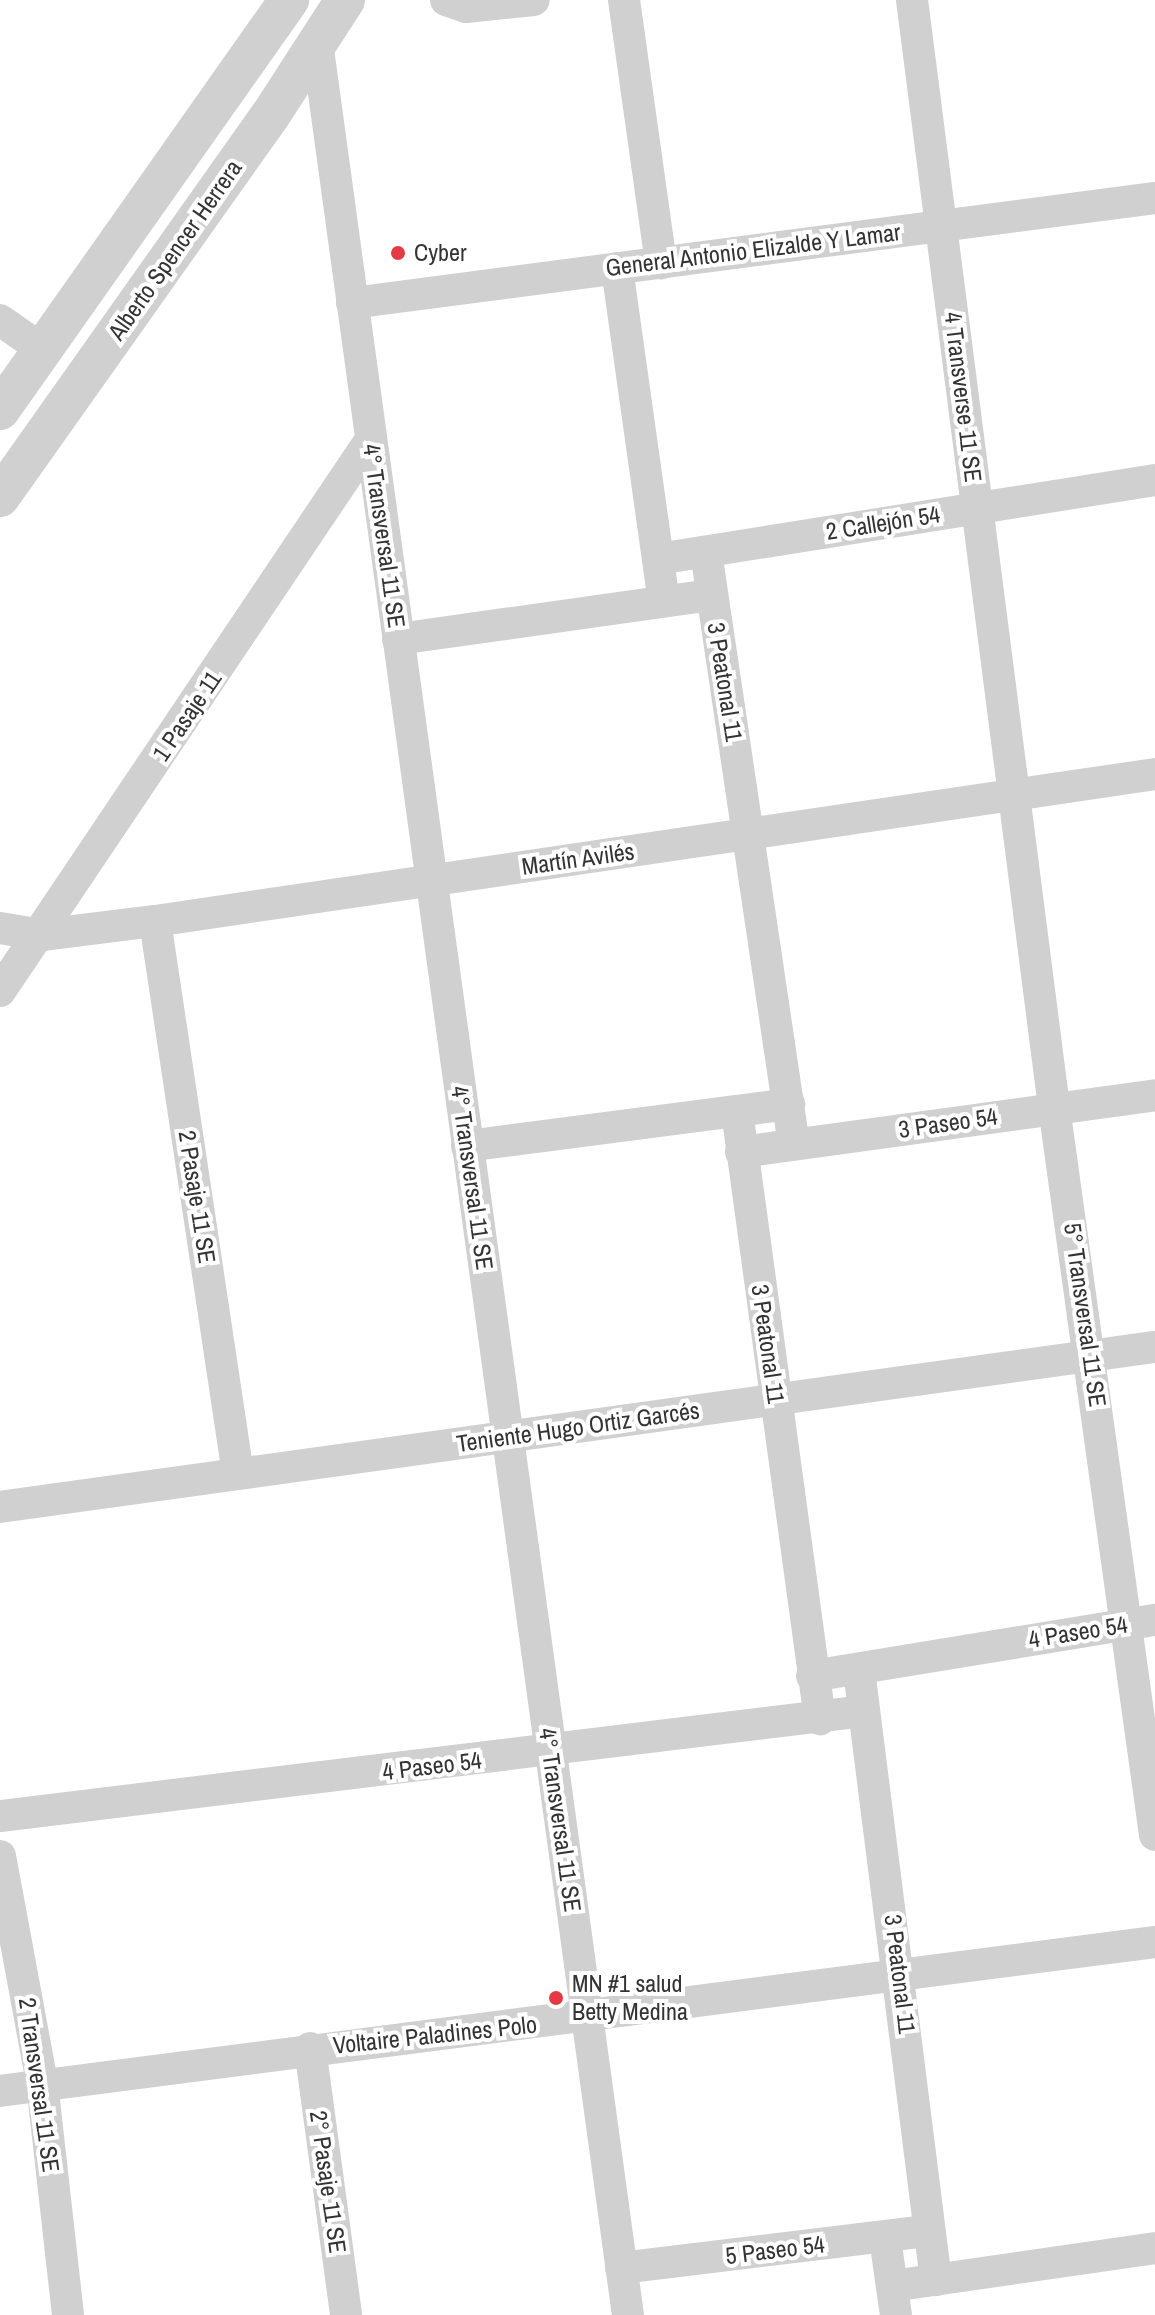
<!DOCTYPE html>
<html>
<head>
<meta charset="utf-8">
<style>
  body { margin:0 }
  #map { position:relative; width:1155px; height:2315px; overflow:hidden; background:#fff; font-family:"Archivo Narrow",sans-serif }
  div>[style] { position:absolute }
  [style*='--x'] { left:calc(var(--x)*1px); top:calc(var(--y)*1px); width:calc(var(--w)*1px); rotate:calc(var(--a)*1deg) }
  .minor>* { height:32px; margin:-16px; padding:0 16px; transform-origin:16px; border-radius:16px; background:#d0d0d0 }
  .tertiary>* { height:40px; margin:-20px; padding:0 20px; transform-origin:20px; border-radius:20px; background:#d0d0d0 }
  .dots>* { width:22px; height:22px; translate:-50% -50%; box-sizing:border-box; border:4px solid #fff; border-radius:50% }
  span { translate:-50% -50%; white-space:nowrap; text-align:center; line-height:1.15; -webkit-text-stroke:8px #fff; paint-order:stroke }
  .street-label { font-size:24px; color:#333 }
  .poi-label { font-size:24px; color:#333 }
  .left { translate:0 -50%; text-align:left }
</style>
</head>
<body>
<div id="map">
  <div class="minor">
    <i style="--x:446;--y:0;--w:21;--a:19"></i>
    <i style="--x:466;--y:7;--w:68;--a:-5.9"></i>
    <i style="--x:624;--y:0;--w:266;--a:82"></i>
    <i style="--x:912;--y:0;--w:1116;--a:82.69"></i>
    <i style="--x:1054;--y:1107;--w:735;--a:82.1"></i>
    <i style="--x:317;--y:42;--w:2294;--a:82.21"></i>
    <i style="--x:617;--y:268;--w:336;--a:82"></i>
    <i style="--x:352;--y:303;--w:810;--a:-7.45"></i>
    <i style="--x:0;--y:320;--w:52;--a:34.9"></i>
    <i style="--x:706;--y:552;--w:599;--a:81.56"></i>
    <i style="--x:658;--y:559;--w:503;--a:-9.03"></i>
    <i style="--x:398;--y:639;--w:317;--a:-8"></i>
    <i style="--x:155;--y:921;--w:559;--a:81.46"></i>
    <i style="--x:0;--y:928;--w:43;--a:9.5"></i>
    <i style="--x:42;--y:935;--w:114;--a:-7.1"></i>
    <i style="--x:155;--y:921;--w:1011;--a:-8.36"></i>
    <i style="--x:0;--y:991;--w:665;--a:-56.09"></i>
    <i style="--x:737;--y:1111;--w:614;--a:82.23"></i>
    <i style="--x:467;--y:1146;--w:325;--a:-7.4"></i>
    <i style="--x:741;--y:1152;--w:418;--a:-7.8"></i>
    <i style="--x:0;--y:1507;--w:1166;--a:-7.89"></i>
    <i style="--x:859;--y:1670;--w:615;--a:82.81"></i>
    <i style="--x:812;--y:1676;--w:348;--a:-9.3"></i>
    <i style="--x:0;--y:1816;--w:870;--a:-6.93"></i>
    <i style="--x:0;--y:1856;--w:231;--a:79.5"></i>
    <i style="--x:42;--y:2083;--w:233;--a:83.6"></i>
    <i style="--x:310;--y:2048;--w:269;--a:82.3"></i>
    <i style="--x:0;--y:2091;--w:1165;--a:-7.35"></i>
    <i style="--x:885;--y:2238;--w:78;--a:81.9"></i>
    <i style="--x:621;--y:2268;--w:310;--a:-6.9"></i>
    <i style="--x:892;--y:2286;--w:266;--a:-8.2"></i>
  </div>
  <div class="tertiary">
    <i style="--x:0;--y:410;--w:502;--a:-54.82"></i>
    <i style="--x:0;--y:497;--w:467;--a:-54.7"></i>
    <i style="--x:270;--y:116;--w:138;--a:-57.1"></i>
  </div>
  <div class="dots">
    <i style="left:398px;top:253px;background:#e63946"></i>
    <i style="left:556px;top:1998px;background:#e63946"></i>
  </div>
  <div class="street-label">
    <span style="left:175px;top:250px;rotate:-55deg">Alberto Spencer Herrera</span>
    <span style="left:753px;top:250px;rotate:-7deg">General Antonio Elizalde Y Lamar</span>
    <span style="left:963px;top:397px;rotate:83deg">4 Transverse 11 SE</span>
    <span style="left:883px;top:523px;rotate:-9deg">2 Callejón 54</span>
    <span style="left:384px;top:536px;rotate:82deg">4° Transversal 11 SE</span>
    <span style="left:725px;top:682px;rotate:81deg">3 Peatonal 11</span>
    <span style="left:187px;top:716px;rotate:-56deg">1 Pasaje 11</span>
    <span style="left:578px;top:859px;rotate:-8deg">Martín Avilés</span>
    <span style="left:948px;top:1123px;rotate:-8deg">3 Paseo 54</span>
    <span style="left:472px;top:1178px;rotate:82deg">4° Transversal 11 SE</span>
    <span style="left:197px;top:1197px;rotate:81deg">2 Pasaje 11 SE</span>
    <span style="left:1085px;top:1315px;rotate:82deg">5° Transversal 11 SE</span>
    <span style="left:768px;top:1344px;rotate:82deg">3 Peatonal 11</span>
    <span style="left:578px;top:1427px;rotate:-8deg">Teniente Hugo Ortiz Garcés</span>
    <span style="left:1078px;top:1632px;rotate:-9deg">4 Paseo 54</span>
    <span style="left:432px;top:1766px;rotate:-7deg">4 Paseo 54</span>
    <span style="left:560px;top:1820px;rotate:82deg">4° Transversal 11 SE</span>
    <span style="left:900px;top:1974px;rotate:83deg">3 Peatonal 11</span>
    <span style="left:435px;top:2035px;rotate:-6deg">Voltaire Paladines Polo</span>
    <span style="left:39px;top:2085px;rotate:82deg">2 Transversal 11 SE</span>
    <span style="left:328px;top:2182px;rotate:82deg">2° Pasaje 11 SE</span>
    <span style="left:775px;top:2250px;rotate:-7deg">5 Paseo 54</span>
  </div>
  <div class="poi-label">
    <span class="left" style="left:414px;top:253px">Cyber</span>
    <span class="left" style="left:572px;top:1998px">MN #1 salud<br>Betty Medina</span>
  </div>
</div>
</body>
</html>
